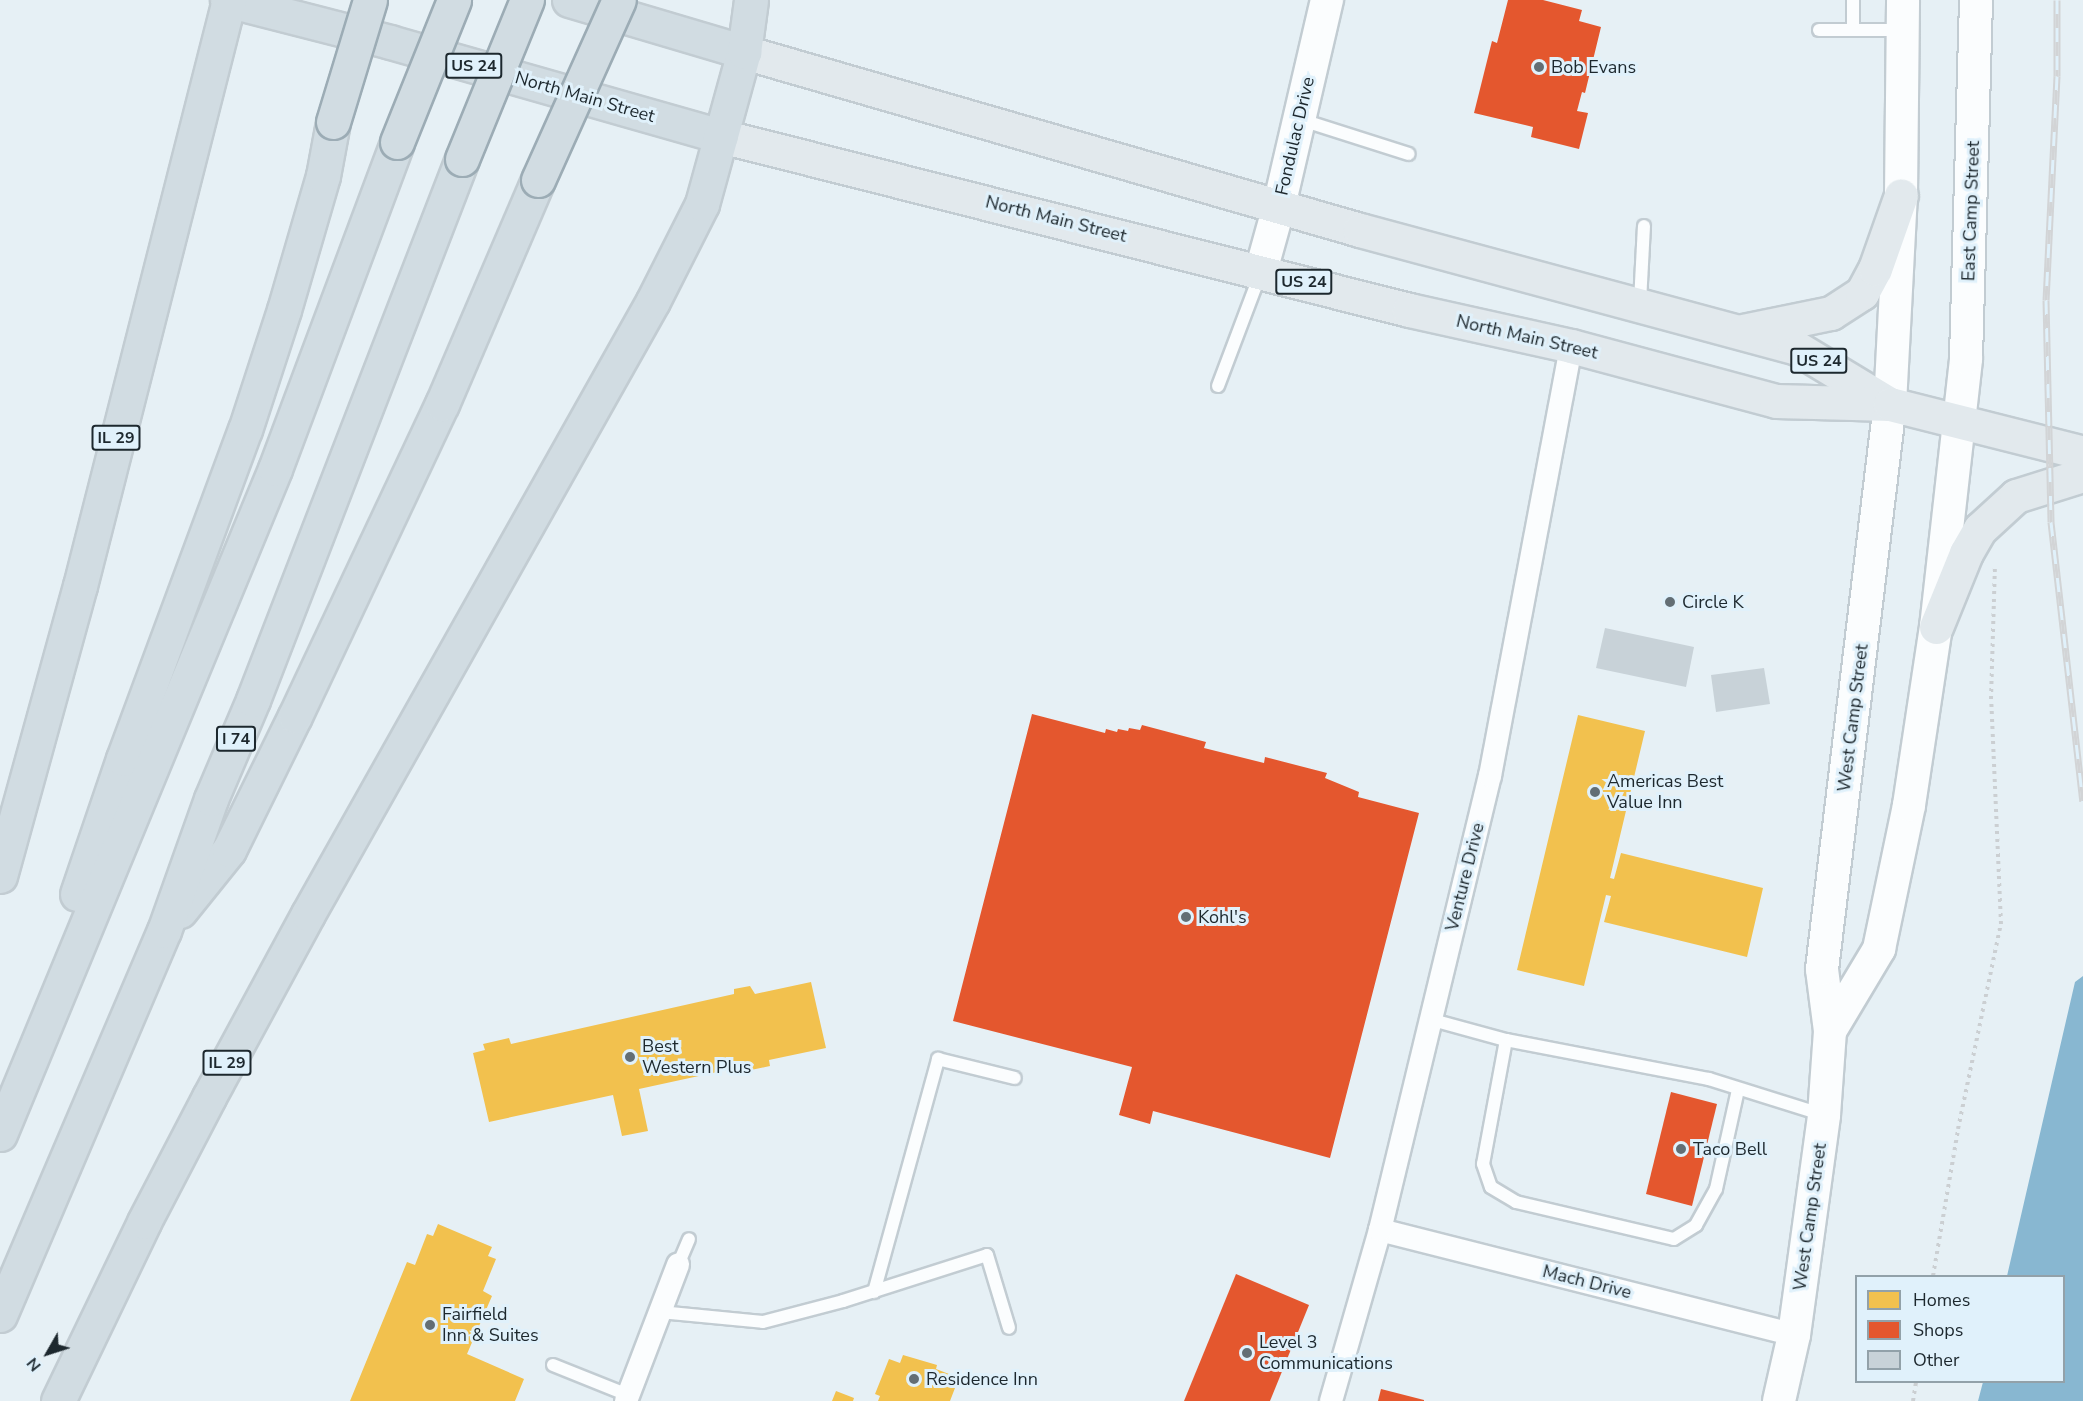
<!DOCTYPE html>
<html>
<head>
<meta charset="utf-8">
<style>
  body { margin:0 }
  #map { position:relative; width:2083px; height:1401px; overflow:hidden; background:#e6f0f5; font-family:"Nunito Sans",sans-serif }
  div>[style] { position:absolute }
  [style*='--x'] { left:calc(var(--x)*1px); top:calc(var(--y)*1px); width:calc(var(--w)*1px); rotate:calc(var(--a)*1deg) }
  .water>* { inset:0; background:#88b7d1 }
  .homes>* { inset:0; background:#f2c14e }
  .shops>* { inset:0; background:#e4572e }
  .building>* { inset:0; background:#c8d2d8 }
  .path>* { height:4px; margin-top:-2px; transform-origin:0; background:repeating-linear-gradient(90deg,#cbcfd2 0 3px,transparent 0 7.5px) }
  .roads { filter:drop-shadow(2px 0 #c2ccd2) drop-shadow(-2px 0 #c2ccd2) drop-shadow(0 2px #c2ccd2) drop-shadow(0 -2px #c2ccd2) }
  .lane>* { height:12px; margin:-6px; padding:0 6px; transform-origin:6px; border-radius:6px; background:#fbfdfe }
  .street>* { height:22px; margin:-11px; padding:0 11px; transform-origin:11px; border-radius:11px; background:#fbfdfe }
  .secondary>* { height:32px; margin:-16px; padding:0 16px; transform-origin:16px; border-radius:16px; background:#fbfdfe }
  .primary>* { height:33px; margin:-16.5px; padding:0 16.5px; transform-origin:16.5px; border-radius:16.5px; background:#e2e9ed }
  .highway>* { height:33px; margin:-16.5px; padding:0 16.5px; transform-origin:16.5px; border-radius:16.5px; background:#d1dce2 }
  .rail>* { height:7px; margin-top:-3.5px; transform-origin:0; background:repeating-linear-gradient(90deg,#e0f1fb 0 14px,#d2d4d6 0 28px); box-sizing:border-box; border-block:2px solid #d2d4d6 }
  .bridges { filter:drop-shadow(2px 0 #9cacb5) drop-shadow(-2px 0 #9cacb5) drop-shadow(0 2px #9cacb5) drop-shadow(0 -2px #9cacb5) }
  .highway-bridge>* { height:33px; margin:-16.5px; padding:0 16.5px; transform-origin:16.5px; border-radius:16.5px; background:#d1dce2 }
  .dots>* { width:16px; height:16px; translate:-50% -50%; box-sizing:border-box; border:3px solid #e0f1fb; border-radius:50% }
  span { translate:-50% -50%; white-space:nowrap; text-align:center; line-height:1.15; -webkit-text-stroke:6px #e0f1fb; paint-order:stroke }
  .shield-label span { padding:2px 4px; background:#e0f1fb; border:2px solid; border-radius:4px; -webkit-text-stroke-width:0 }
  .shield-label { font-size:16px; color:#1d282e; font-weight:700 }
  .poi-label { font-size:18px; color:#1d282e }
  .left { translate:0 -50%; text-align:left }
  .street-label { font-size:18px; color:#1d282e }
  .legend { position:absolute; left:1855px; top:1275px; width:210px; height:108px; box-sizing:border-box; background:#e0f1fb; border:2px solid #92a1a9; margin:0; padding:8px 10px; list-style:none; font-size:18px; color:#1d282e }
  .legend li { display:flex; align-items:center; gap:12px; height:30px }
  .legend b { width:30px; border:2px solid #92a1a9 }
  .north { position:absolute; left:18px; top:1323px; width:60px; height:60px; -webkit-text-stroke:4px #e0f1fb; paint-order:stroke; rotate:231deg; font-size:16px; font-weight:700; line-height:24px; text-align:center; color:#1d282e }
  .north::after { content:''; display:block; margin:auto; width:21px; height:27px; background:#1d282e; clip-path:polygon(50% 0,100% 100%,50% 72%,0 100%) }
</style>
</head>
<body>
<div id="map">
  <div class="water">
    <i style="clip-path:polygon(2083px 976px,2083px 1401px,1978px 1401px,1983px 1382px,2064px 1382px,2064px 1276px,2007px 1276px,2075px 982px)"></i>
  </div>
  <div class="homes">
    <i style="clip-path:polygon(1578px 715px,1645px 731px,1610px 878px,1614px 879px,1621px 853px,1763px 888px,1747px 957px,1604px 922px,1611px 896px,1606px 895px,1584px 986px,1517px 970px)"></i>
    <i style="clip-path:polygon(811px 982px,826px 1048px,769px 1060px,770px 1066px,732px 1074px,731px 1069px,639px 1089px,648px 1131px,622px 1136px,613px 1095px,489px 1122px,473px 1053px,485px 1050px,483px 1044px,509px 1038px,511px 1044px,734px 994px,734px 989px,750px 986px,755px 994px)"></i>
    <i style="clip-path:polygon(438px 1224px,492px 1247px,488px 1256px,496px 1259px,483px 1291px,492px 1296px,467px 1354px,524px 1379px,515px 1401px,350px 1401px,407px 1262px,415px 1265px,427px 1234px,433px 1236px)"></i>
    <i style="clip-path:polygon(903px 1355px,937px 1365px,936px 1369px,949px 1374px,945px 1383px,955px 1388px,950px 1401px,878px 1401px,880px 1396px,875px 1394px,889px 1359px,900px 1363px)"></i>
    <i style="clip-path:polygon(836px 1391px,854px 1398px,853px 1401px,832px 1401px)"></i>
  </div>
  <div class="shops">
    <i style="clip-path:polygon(1508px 0,1543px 0,1582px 10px,1579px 21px,1601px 27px,1585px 93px,1582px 92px,1577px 111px,1588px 113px,1579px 149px,1531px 137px,1533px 127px,1474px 113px,1492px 41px,1497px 43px)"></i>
    <i style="clip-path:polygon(1032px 714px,1105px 733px,1106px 729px,1117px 732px,1118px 729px,1128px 731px,1129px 728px,1140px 730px,1142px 725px,1206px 742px,1204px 748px,1264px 763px,1265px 757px,1327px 773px,1325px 778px,1359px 792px,1358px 797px,1419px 813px,1330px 1158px,1153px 1111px,1150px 1124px,1119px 1115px,1132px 1067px,953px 1021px)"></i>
    <i style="clip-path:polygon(1671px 1092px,1717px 1104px,1692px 1206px,1646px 1194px)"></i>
    <i style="clip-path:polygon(1236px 1274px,1309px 1305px,1270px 1401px,1184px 1401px)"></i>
    <i style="clip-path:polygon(1381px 1389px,1424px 1400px,1424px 1401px,1378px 1401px)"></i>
  </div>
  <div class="building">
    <i style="clip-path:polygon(1605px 628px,1694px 647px,1686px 687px,1596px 668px)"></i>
    <i style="clip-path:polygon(1764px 668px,1770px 704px,1716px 712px,1711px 675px)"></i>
  </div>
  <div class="path">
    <i style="--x:1933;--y:1276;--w:149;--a:-80.3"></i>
    <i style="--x:1958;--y:1129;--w:209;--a:-78.2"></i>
    <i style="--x:2001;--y:924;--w:225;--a:-92.5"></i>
    <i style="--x:1991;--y:699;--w:132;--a:-88.3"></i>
    <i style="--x:1913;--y:1401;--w:19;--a:-81"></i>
  </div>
  <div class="roads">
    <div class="lane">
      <i style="--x:1819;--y:30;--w:82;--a:0"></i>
      <i style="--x:1853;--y:30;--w:30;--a:-90"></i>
      <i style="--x:1299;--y:119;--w:115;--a:17.7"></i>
      <i style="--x:1640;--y:302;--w:76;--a:-87"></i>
      <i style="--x:1218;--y:386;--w:119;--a:-69.3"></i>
      <i style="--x:1429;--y:1019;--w:80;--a:15.3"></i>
      <i style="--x:1506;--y:1040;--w:207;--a:10.9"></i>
      <i style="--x:1709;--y:1079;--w:121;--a:17.4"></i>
      <i style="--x:1506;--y:1040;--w:126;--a:100.5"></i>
      <i style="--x:1483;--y:1164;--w:24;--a:71"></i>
      <i style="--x:1491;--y:1187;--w:29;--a:31"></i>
      <i style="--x:1516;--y:1202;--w:162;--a:13.2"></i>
      <i style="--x:1674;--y:1239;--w:26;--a:-32"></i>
      <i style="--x:1696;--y:1225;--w:41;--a:-60.9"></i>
      <i style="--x:1716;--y:1189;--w:101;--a:-77.5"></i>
      <i style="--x:678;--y:1265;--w:28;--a:-67"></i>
      <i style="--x:874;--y:1292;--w:242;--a:-74.6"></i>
      <i style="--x:938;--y:1059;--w:79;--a:13.9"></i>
      <i style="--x:660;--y:1312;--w:103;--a:5.5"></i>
      <i style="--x:763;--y:1322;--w:83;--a:-14.7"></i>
      <i style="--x:843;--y:1301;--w:151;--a:-17.7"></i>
      <i style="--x:987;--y:1255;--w:76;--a:73.2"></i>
      <i style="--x:553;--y:1365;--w:81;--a:21.8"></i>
    </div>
    <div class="street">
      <i style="--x:1380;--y:1230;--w:427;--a:14.2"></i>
      <i style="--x:626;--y:1401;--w:146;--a:-69.1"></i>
      <i style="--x:1331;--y:1401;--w:178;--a:-74"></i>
      <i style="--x:1380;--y:1230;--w:467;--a:-76.4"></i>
      <i style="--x:1490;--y:776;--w:438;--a:-79.3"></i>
    </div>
    <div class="secondary">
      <i style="--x:1261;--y:271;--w:67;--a:-74.5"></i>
      <i style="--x:1279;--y:206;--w:212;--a:-76.9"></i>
      <i style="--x:1830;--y:1031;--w:96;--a:-59.1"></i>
      <i style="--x:1879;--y:949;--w:147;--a:-78.2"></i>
      <i style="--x:1909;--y:805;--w:180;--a:-81.4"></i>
      <i style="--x:1936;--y:627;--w:271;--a:-83.6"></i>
      <i style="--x:1966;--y:358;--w:358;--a:-88.4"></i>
      <i style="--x:1779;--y:1401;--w:68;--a:-77.2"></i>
      <i style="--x:1794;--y:1335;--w:222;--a:-82.2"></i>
      <i style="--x:1824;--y:1115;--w:84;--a:-85.9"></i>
      <i style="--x:1830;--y:1031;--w:63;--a:-97.4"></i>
      <i style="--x:1822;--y:969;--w:569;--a:-83.14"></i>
      <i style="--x:1890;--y:404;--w:209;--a:-87"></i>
      <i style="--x:1901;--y:195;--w:195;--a:-89.4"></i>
    </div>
    <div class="primary">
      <i style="--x:744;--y:52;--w:641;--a:16.12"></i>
      <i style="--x:1360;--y:230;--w:450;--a:15.1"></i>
      <i style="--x:1795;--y:347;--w:109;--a:31.1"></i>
      <i style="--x:721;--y:136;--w:710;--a:14.19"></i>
      <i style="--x:1409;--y:310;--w:166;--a:12.5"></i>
      <i style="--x:1571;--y:346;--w:212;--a:15"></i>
      <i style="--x:1776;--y:401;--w:114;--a:1.5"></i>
      <i style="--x:1890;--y:404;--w:199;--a:14.2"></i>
      <i style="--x:1743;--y:331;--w:90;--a:-11.6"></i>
      <i style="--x:1831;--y:313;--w:37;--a:-33"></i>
      <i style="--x:1862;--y:293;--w:27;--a:-62"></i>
      <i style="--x:1875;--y:269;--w:78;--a:-70.6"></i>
      <i style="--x:1936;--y:627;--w:80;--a:-67.9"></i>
      <i style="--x:1966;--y:553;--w:28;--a:-60"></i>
      <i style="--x:1980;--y:529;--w:49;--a:-42.5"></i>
      <i style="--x:2016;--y:496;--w:70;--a:-17.4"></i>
    </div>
    <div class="highway">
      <i style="--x:227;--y:0;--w:168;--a:14.4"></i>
      <i style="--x:390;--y:42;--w:344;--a:15.9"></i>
      <i style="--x:569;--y:0;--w:183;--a:16.5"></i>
      <i style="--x:0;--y:876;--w:301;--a:-74.6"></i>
      <i style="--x:80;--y:586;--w:605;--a:-75.73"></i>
      <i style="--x:77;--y:894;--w:143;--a:-71.2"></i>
      <i style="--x:123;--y:759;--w:351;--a:-69.7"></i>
      <i style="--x:245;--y:430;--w:126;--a:-72"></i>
      <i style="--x:284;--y:310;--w:140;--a:-73.8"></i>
      <i style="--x:323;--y:176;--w:55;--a:-79.5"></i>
      <i style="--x:180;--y:911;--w:78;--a:-51.2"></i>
      <i style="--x:229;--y:850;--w:149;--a:-63.8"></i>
      <i style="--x:295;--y:716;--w:345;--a:-64.8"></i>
      <i style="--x:442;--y:404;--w:244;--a:-66.8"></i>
      <i style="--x:0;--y:1134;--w:720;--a:-67.53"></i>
      <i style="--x:275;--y:469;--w:349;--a:-69.5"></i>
      <i style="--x:0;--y:1315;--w:418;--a:-66.9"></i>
      <i style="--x:164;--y:931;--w:140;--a:-70.4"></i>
      <i style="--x:211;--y:799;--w:108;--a:-67"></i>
      <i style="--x:253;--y:700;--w:580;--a:-68.88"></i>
      <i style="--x:58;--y:1401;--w:199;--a:-64.3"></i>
      <i style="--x:144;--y:1222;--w:141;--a:-62.5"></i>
      <i style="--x:209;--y:1097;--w:208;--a:-61.6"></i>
      <i style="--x:308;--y:914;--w:703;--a:-60.63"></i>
      <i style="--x:653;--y:301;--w:109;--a:-63.2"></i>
      <i style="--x:702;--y:204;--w:158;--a:-74.6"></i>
      <i style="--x:744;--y:52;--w:52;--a:-82.3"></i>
    </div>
  </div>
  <div class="rail">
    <i style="--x:2057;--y:0;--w:76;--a:90"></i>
    <i style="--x:2057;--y:76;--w:224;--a:92.8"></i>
    <i style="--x:2046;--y:300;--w:222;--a:88.7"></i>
    <i style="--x:2051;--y:522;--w:281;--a:83.5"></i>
  </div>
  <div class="bridges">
    <div class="highway-bridge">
      <i style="--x:333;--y:122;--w:127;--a:-73.1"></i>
      <i style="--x:397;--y:142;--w:153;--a:-68.1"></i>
      <i style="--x:462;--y:159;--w:172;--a:-67.8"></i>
      <i style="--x:538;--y:180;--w:197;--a:-65.8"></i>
    </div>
  </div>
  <div class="dots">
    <i style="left:1539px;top:67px;background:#636e74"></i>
    <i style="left:1670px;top:602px;background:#636e74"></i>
    <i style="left:1595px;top:792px;background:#636e74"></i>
    <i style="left:1186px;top:917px;background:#636e74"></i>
    <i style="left:630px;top:1057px;background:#636e74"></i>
    <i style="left:1681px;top:1149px;background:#636e74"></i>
    <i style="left:430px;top:1325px;background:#636e74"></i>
    <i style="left:1247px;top:1353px;background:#636e74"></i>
    <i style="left:914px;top:1379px;background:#636e74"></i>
  </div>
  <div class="shield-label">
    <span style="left:474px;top:66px">US 24</span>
    <span style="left:1304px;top:282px">US 24</span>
    <span style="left:1819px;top:361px">US 24</span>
    <span style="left:116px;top:438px">IL 29</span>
    <span style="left:236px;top:739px">I 74</span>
    <span style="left:227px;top:1063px">IL 29</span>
  </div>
  <div class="poi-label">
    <span class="left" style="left:1551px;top:67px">Bob Evans</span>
    <span class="left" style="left:1682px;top:602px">Circle K</span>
    <span class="left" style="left:1607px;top:792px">Americas Best<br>Value Inn</span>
    <span class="left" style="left:1198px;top:917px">Kohl's</span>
    <span class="left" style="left:642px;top:1057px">Best<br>Western Plus</span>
    <span class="left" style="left:1693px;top:1149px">Taco Bell</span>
    <span class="left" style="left:442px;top:1325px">Fairfield<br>Inn &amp; Suites</span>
    <span class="left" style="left:1259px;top:1353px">Level 3<br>Communications</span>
    <span class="left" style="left:926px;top:1379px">Residence Inn</span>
  </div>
  <div class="street-label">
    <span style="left:585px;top:97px;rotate:16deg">North Main Street</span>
    <span style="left:1295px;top:136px;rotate:-77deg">Fondulac Drive</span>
    <span style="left:1971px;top:211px;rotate:-88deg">East Camp Street</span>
    <span style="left:1056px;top:219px;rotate:14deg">North Main Street</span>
    <span style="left:1527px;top:337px;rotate:13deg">North Main Street</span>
    <span style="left:1853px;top:718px;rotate:-83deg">West Camp Street</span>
    <span style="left:1465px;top:877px;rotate:-76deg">Venture Drive</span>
    <span style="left:1810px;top:1217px;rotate:-82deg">West Camp Street</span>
    <span style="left:1587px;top:1282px;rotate:14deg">Mach Drive</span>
  </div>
  <ul class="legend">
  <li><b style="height:16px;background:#f2c14e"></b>Homes</li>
  <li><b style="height:16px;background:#e4572e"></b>Shops</li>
  <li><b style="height:16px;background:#c8d2d8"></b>Other</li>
  </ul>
  <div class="north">N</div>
</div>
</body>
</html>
